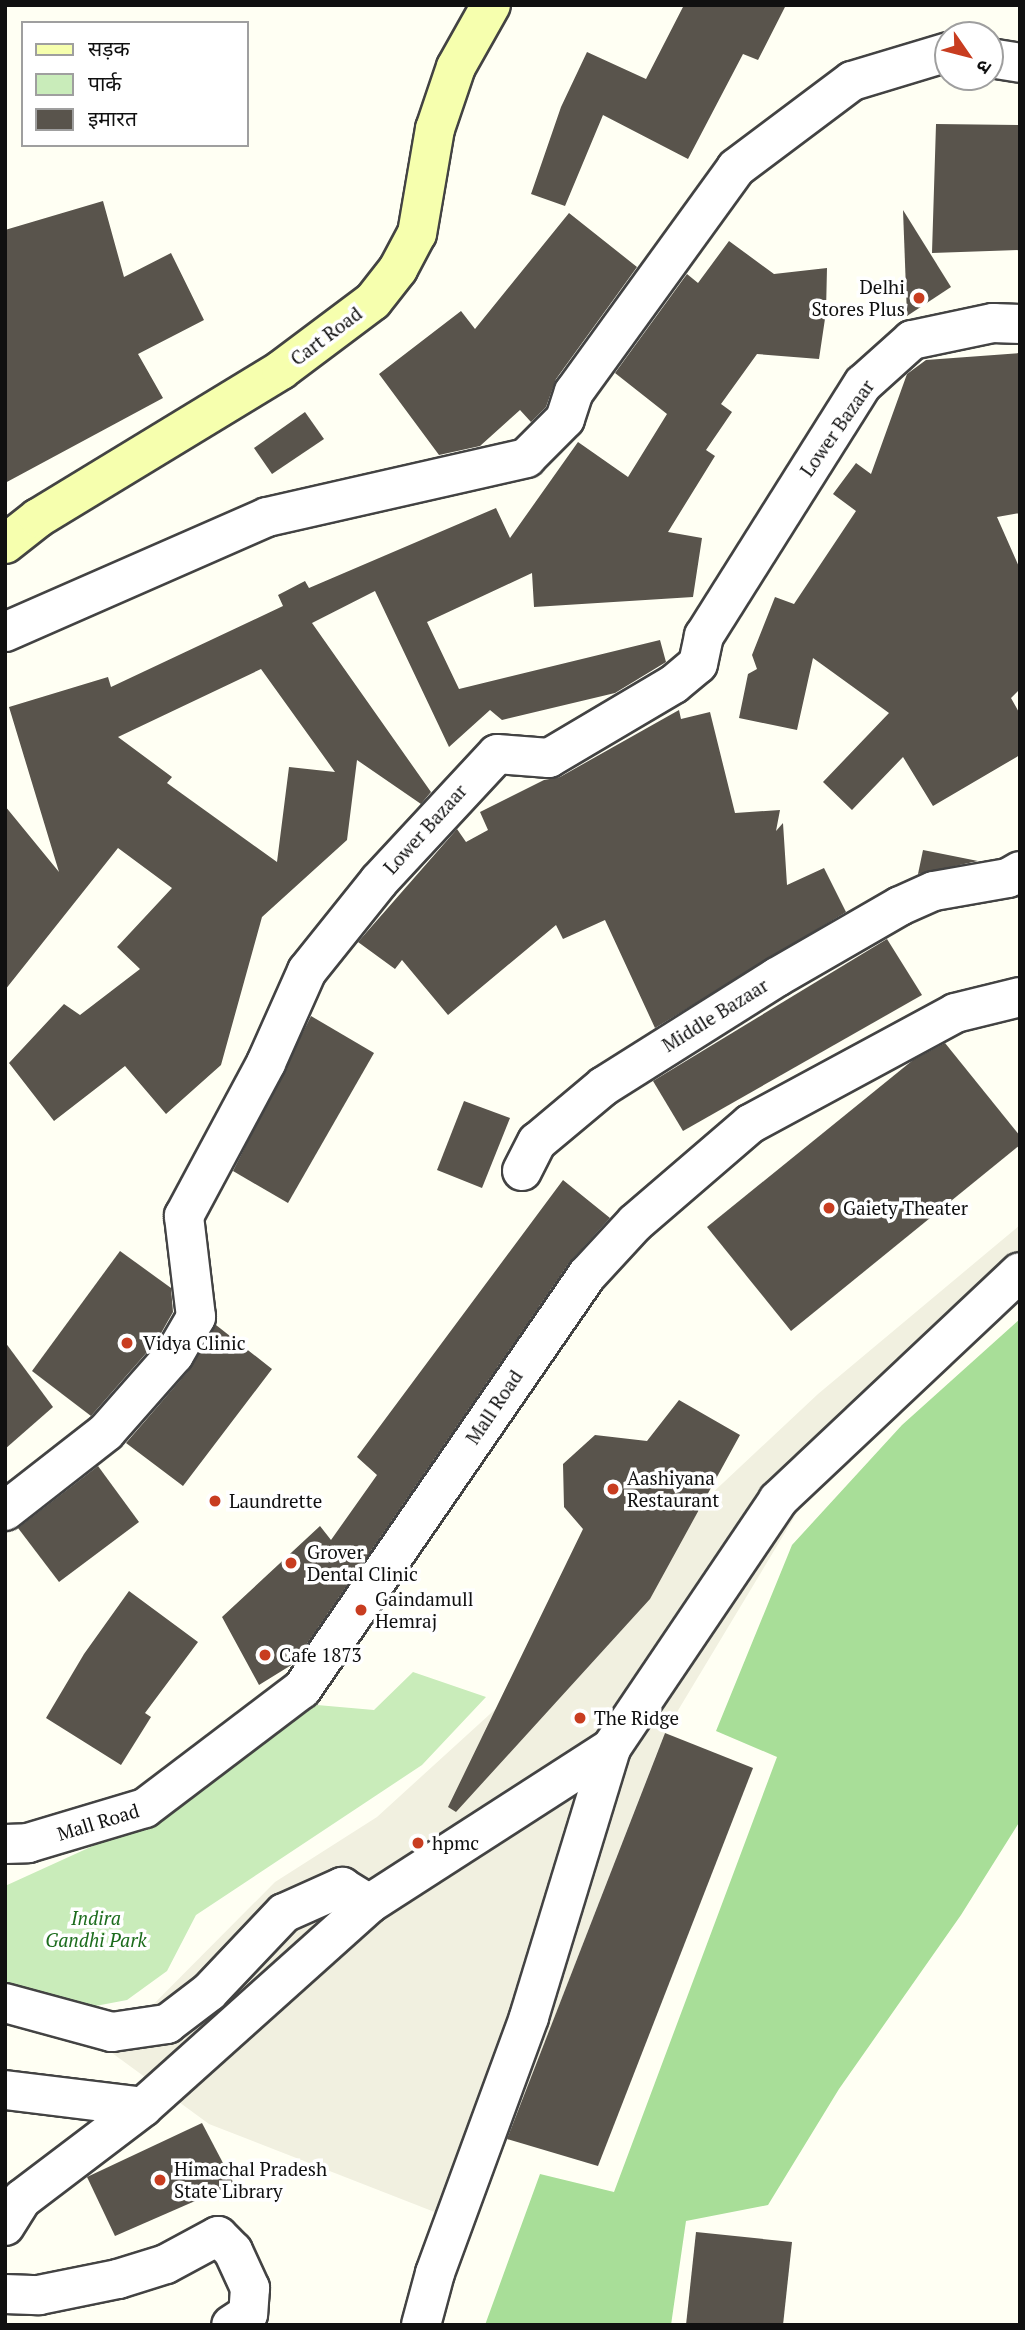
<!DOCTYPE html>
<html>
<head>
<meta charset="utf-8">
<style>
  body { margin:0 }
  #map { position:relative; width:1025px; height:2330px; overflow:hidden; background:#fffff3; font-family:"PT Serif","Noto Sans Devanagari",serif }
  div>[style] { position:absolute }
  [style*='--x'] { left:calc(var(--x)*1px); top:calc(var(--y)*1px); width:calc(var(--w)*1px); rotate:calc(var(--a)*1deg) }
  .green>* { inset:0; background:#c9ecba }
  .forest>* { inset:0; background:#a8de98 }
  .plaza>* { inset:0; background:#f1f0e0 }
  .building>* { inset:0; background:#59544c }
  .roads { filter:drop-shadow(2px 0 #434343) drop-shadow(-2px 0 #434343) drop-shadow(0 2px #434343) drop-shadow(0 -2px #434343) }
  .street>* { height:38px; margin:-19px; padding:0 19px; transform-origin:19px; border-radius:19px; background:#fff }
  .secondary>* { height:38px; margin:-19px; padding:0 19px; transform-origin:19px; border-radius:19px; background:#f6ffae }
  .dots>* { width:19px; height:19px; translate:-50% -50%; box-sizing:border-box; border:4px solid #fff; border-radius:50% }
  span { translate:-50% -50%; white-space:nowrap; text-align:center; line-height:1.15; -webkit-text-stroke:7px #fff; paint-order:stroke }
  .poi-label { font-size:19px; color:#101010 }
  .right { translate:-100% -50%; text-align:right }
  .left { translate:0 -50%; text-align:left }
  .street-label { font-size:19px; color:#101010 }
  .park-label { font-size:19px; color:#1c6c1d; font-style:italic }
  .frame { position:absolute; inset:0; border:7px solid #101010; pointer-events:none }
  .legend { position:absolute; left:21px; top:21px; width:228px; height:126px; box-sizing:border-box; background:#fff; border:2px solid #9f9f9f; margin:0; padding:9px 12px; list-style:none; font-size:21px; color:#101010 }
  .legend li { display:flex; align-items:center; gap:14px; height:35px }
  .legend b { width:35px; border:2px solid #9f9f9f }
  .north { position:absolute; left:934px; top:21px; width:70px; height:70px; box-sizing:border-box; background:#fff; border:2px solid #9f9f9f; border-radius:50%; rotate:125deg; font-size:19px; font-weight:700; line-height:28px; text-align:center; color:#101010 }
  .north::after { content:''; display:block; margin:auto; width:24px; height:32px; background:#c83d20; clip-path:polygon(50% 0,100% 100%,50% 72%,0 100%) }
</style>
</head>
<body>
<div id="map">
  <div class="green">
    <i style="clip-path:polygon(413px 1672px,486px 1697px,422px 1765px,196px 1915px,167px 1971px,127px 2000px,69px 2011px,5px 1989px,5px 1886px,152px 1819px,317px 1705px,374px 1710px)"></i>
  </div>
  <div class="forest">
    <i style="clip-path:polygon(1020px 1319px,1020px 1821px,961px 1915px,839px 2089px,768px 2205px,686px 2221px,671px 2325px,485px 2325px,540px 2174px,614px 2192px,777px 1757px,716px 1731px,792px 1545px,902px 1425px)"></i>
  </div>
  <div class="plaza">
    <i style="clip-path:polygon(1020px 1225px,1020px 1300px,819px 1476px,665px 1732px,473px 2227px,209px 2124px,108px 2050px,275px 1882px,377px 1817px,501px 1704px,643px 1558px,818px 1394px)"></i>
  </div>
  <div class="building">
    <i style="clip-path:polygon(684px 5px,786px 5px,758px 60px,743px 54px,688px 159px,603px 115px,565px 206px,531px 194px,561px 107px,587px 52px,646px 79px)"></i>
    <i style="clip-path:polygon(936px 124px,1020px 125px,1020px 250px,932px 253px)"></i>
    <i style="clip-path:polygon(103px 201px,124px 277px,171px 253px,204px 320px,138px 354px,163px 398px,5px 483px,5px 230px)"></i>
    <i style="clip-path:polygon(903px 210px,951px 287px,907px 316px)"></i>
    <i style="clip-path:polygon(569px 213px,637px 267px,556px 379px,546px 407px,531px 422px,520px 410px,480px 446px,439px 455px,379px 374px,461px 311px,475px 329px)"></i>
    <i style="clip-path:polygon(evenodd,729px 241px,774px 274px,827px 268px,826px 312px,819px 359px,757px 354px,721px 404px,732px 412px,706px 450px,715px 456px,668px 532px,702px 538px,693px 597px,534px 607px,532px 573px,427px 622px,459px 689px,660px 640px,666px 662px,615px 693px,502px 720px,490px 710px,449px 747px,375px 591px,312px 623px,431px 792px,421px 804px,357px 760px,347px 840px,262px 917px,221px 1065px,166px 1114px,125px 1066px,54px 1121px,9px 1063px,64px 1004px,80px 1015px,140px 969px,117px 947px,172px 888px,118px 848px,5px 990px,5px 806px,59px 872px,9px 707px,108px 677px,111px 687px,283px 606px,278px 595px,305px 581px,309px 588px,496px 508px,510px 538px,578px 442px,628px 477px,667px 414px,615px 373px,687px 274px,698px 283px,729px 241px,261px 669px,335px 772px,289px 767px,277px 862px,167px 783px,172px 777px,118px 737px,261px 669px)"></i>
    <i style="clip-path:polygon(1020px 353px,1020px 513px,997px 517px,1020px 569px,1020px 689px,1011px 698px,1020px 714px,1020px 755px,933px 806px,903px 757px,852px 810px,823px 782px,889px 713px,813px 658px,797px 730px,739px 718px,748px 674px,757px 669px,752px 655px,775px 597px,794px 604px,856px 511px,833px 494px,856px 463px,871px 474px,907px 374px,926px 360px)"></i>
    <i style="clip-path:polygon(305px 412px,324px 439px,272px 474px,254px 448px)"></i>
    <i style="clip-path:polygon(679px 710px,681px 719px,710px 712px,735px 813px,780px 810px,776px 831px,783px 823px,787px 885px,824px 868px,846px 912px,655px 1028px,605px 920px,563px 939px,556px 925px,448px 1015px,402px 960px,395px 969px,358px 942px,457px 829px,466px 842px,488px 830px,480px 812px,544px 780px,560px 777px)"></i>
    <i style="clip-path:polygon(923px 850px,978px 861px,918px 874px)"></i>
    <i style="clip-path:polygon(887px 939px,922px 995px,683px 1131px,653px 1081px)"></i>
    <i style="clip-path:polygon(311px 1016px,374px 1053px,288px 1203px,233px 1171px)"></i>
    <i style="clip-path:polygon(945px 1043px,1020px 1136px,1020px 1145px,791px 1331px,707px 1227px,913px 1060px)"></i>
    <i style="clip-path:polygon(464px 1101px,510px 1118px,482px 1188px,437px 1170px)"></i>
    <i style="clip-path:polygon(563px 1180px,610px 1218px,569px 1263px,293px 1664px,259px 1685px,222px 1617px,320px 1526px,331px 1540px,377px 1475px,357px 1457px)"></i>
    <i style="clip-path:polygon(120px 1251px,171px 1288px,173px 1312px,156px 1342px,91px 1416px,32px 1371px)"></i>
    <i style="clip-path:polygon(216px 1325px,272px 1369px,183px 1486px,126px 1443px,190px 1369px)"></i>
    <i style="clip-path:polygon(5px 1342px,53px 1407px,5px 1449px)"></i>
    <i style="clip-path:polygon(679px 1400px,740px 1435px,650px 1599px,456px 1812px,448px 1807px,583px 1529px,564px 1507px,563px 1464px,595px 1435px,647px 1441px)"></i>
    <i style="clip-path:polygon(98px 1466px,139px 1522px,59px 1582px,18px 1528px)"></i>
    <i style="clip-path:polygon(129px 1591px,198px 1642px,145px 1713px,151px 1717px,121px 1765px,46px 1718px,84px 1654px)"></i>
    <i style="clip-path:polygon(665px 1733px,753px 1768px,598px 2166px,507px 2139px)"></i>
    <i style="clip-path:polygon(202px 2123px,234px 2184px,115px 2236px,87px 2177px)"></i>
    <i style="clip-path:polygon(696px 2232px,792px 2242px,783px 2325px,686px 2325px)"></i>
  </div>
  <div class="roads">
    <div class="street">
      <i style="--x:990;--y:58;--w:30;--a:9"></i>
      <i style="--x:5;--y:632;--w:286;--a:-23.7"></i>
      <i style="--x:267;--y:517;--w:266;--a:-12.8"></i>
      <i style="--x:526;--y:458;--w:55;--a:-45"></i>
      <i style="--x:565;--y:419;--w:28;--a:-72"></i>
      <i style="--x:574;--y:392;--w:276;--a:-54.1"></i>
      <i style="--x:736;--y:168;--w:145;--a:-36.9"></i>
      <i style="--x:852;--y:81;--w:100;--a:-16.8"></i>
      <i style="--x:522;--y:1171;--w:33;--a:-63"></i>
      <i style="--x:537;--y:1142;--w:87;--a:-39.9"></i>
      <i style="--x:604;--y:1086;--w:204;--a:-32.2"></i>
      <i style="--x:777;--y:977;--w:142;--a:-30"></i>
      <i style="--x:900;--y:906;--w:37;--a:-24"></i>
      <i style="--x:934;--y:891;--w:75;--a:-10"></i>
      <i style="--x:1008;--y:878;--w:14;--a:-30"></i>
      <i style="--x:5;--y:1511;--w:128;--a:-38"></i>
      <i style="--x:106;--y:1432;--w:103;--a:-48.6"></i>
      <i style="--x:174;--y:1355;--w:44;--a:-59.9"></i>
      <i style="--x:196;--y:1317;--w:102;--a:-96.8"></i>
      <i style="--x:184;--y:1216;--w:174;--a:-61.8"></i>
      <i style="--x:266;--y:1063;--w:101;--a:-66"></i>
      <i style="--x:307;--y:971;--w:115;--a:-51.3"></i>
      <i style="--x:379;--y:881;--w:173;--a:-47.1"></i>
      <i style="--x:497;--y:754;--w:52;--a:4.4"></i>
      <i style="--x:549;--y:758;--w:145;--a:-30.6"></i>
      <i style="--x:674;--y:684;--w:31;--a:-40"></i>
      <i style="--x:698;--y:664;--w:29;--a:-78"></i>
      <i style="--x:704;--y:636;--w:298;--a:-57.8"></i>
      <i style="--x:863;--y:384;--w:66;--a:-41.9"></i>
      <i style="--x:912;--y:340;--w:83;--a:-11.9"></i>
      <i style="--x:993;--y:323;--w:27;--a:2"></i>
      <i style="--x:5;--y:1844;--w:23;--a:-2"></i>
      <i style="--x:28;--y:1843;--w:122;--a:-16.7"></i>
      <i style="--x:145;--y:1808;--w:197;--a:-37.2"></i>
      <i style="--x:302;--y:1689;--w:503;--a:-55.46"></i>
      <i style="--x:587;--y:1275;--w:71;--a:-47.3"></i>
      <i style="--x:635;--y:1223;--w:152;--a:-40.7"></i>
      <i style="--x:750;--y:1124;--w:233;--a:-28.4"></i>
      <i style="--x:955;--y:1013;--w:67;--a:-13.8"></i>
      <i style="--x:5;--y:2003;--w:111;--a:15.2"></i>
      <i style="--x:112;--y:2032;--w:56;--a:-8.3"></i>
      <i style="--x:167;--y:2024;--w:53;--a:-37.3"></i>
      <i style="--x:209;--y:1992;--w:109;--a:-46.5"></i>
      <i style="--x:284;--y:1913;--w:64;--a:-24.1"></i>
      <i style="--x:342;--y:1887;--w:32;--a:32"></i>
      <i style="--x:5;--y:2090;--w:139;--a:7"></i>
      <i style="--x:5;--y:2226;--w:32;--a:-58"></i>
      <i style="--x:22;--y:2199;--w:152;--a:-37.2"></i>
      <i style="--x:143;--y:2107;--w:304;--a:-41.9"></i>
      <i style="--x:369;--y:1904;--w:288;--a:-32.8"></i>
      <i style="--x:5;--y:2294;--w:34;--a:2"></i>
      <i style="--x:39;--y:2295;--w:81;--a:-11.4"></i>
      <i style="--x:118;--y:2279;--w:50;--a:-17.4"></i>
      <i style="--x:166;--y:2264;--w:59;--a:-28.3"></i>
      <i style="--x:218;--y:2236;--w:21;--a:45"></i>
      <i style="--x:233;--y:2251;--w:41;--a:65.3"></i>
      <i style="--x:250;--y:2288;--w:26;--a:94"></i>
      <i style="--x:248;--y:2314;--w:20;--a:147"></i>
      <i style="--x:421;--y:2325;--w:54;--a:-74.9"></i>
      <i style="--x:435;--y:2273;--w:273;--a:-69.8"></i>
      <i style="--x:529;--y:2017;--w:281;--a:-73"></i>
      <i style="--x:611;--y:1748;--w:299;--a:-56"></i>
      <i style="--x:778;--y:1500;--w:332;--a:-43.3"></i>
    </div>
    <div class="secondary">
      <i style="--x:5;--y:544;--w:42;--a:-38.2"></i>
      <i style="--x:38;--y:518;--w:285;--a:-31.3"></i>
      <i style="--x:281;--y:370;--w:115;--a:-36.9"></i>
      <i style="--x:373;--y:301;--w:41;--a:-52"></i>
      <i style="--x:398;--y:269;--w:40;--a:-62"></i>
      <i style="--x:417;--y:234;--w:107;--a:-80.3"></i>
      <i style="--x:435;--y:129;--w:65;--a:-71.3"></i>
      <i style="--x:456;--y:67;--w:71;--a:-60.6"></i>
    </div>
  </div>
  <div class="dots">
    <i style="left:919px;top:298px;background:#c83d20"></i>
    <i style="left:829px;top:1208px;background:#c83d20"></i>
    <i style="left:127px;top:1343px;background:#c83d20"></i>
    <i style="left:613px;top:1489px;background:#c83d20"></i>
    <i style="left:215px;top:1501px;background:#c83d20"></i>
    <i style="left:291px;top:1563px;background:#c83d20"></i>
    <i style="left:361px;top:1610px;background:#c83d20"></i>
    <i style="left:265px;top:1655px;background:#c83d20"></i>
    <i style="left:580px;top:1718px;background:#c83d20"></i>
    <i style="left:418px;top:1843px;background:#c83d20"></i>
    <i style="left:160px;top:2180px;background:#c83d20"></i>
  </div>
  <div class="poi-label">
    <span class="right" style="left:905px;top:298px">Delhi<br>Stores Plus</span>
    <span class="left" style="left:843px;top:1208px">Gaiety Theater</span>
    <span class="left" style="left:143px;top:1343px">Vidya Clinic</span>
    <span class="left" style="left:627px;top:1489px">Aashiyana<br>Restaurant</span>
    <span class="left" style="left:229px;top:1501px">Laundrette</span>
    <span class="left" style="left:307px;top:1563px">Grover<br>Dental Clinic</span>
    <span class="left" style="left:375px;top:1610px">Gaindamull<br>Hemraj</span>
    <span class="left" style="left:279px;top:1655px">Cafe 1873</span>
    <span class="left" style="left:594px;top:1718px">The Ridge</span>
    <span class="left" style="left:432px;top:1843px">hpmc</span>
    <span class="left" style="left:174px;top:2180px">Himachal Pradesh<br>State Library</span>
  </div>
  <div class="street-label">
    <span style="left:326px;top:336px;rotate:-37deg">Cart Road</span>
    <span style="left:837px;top:428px;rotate:-55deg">Lower Bazaar</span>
    <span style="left:425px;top:829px;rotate:-48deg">Lower Bazaar</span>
    <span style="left:715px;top:1015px;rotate:-32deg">Middle Bazaar</span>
    <span style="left:494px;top:1407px;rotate:-56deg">Mall Road</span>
    <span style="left:98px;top:1822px;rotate:-17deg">Mall Road</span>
  </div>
  <div class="park-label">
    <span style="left:96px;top:1929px">Indira<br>Gandhi Park</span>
  </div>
  <div class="frame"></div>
  <ul class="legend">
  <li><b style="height:9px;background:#f6ffae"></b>सड़क</li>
  <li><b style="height:19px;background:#c9ecba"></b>पार्क</li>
  <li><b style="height:19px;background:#59544c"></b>इमारत</li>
  </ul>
  <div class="north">उ</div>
</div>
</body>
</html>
